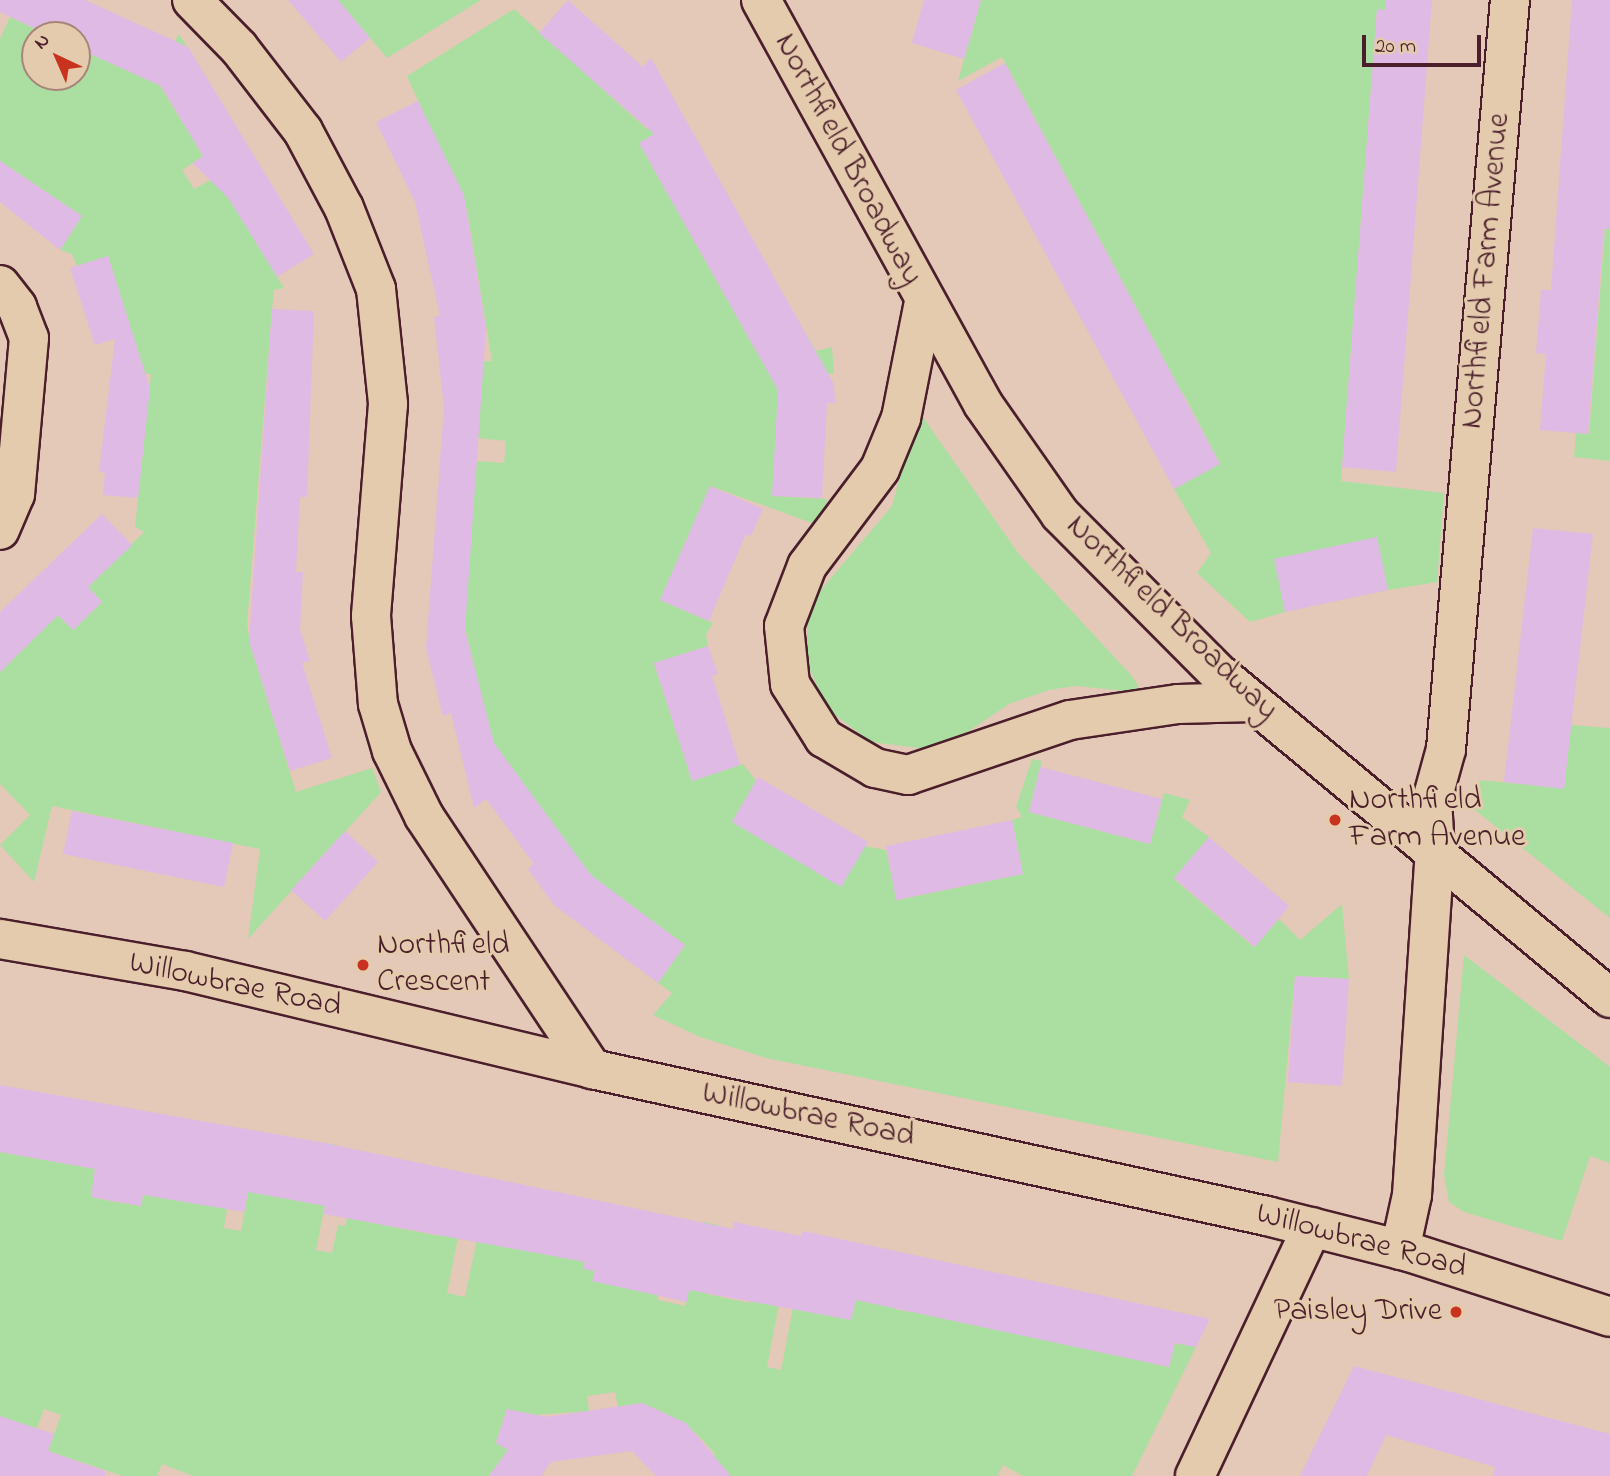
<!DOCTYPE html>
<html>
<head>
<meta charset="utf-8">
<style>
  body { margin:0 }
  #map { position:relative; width:1610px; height:1476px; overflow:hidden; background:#e4c8b8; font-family:"Indie Flower",sans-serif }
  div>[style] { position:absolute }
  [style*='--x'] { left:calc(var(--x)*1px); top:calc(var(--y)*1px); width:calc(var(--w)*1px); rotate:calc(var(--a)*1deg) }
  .green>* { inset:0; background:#abdfa2 }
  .building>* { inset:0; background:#debae4 }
  .roads { filter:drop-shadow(2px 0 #4a1f2b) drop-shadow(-2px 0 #4a1f2b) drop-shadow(0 2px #4a1f2b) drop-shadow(0 -2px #4a1f2b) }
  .minor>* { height:38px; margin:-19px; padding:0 19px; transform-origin:19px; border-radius:19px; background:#e5cbad }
  .tertiary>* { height:38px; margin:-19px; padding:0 19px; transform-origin:19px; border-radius:19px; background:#e5cbad }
  .primary>* { height:38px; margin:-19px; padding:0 19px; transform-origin:19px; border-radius:19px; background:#e5cbad }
  .dots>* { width:19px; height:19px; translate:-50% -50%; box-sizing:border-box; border:4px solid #e5cbad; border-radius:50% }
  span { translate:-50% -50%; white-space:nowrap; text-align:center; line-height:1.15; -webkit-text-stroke:6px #e5cbad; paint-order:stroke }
  .street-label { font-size:32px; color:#4a1f2b }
  .poi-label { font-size:32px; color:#4a1f2b }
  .left { translate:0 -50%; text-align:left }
  .right { translate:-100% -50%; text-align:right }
  .north { position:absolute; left:21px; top:21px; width:70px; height:70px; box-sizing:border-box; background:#e5cbad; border:2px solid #a78679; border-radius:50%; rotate:316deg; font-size:19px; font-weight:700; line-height:28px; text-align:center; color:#4a1f2b }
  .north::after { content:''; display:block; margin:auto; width:24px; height:32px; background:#c8321e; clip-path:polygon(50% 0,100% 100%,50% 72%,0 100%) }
  .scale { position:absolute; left:1362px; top:35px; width:119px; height:32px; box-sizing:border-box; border:4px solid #4a1f2b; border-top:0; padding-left:9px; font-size:21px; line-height:24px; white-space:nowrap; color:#4a1f2b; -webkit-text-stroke:5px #e5cbad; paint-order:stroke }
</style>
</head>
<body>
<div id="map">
  <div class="green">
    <i style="clip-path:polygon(338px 0,481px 0,387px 58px)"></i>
    <i style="clip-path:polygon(981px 0,1385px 0,1385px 10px,1377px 10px,1341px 481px,1444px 493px,1437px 582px,1388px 590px,1376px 537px,1285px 612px,1250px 622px,1197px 573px,1211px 553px,1174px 489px,1220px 464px,1183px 393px,1178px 396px,1155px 352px,1159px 350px,1002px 57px,958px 81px)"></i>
    <i style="clip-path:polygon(514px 9px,647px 129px,676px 105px,684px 117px,639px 143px,762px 361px,807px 335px,816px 351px,832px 347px,834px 374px,780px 371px,773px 496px,827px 499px,823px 527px,710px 486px,660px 600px,713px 623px,706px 635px,708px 646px,654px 663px,692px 781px,743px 764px,756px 781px,732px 822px,886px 850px,897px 900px,1023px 874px,1012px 820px,1022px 817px,1016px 807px,1032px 759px,1042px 761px,1029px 812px,1150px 844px,1164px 793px,1190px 800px,1182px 817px,1209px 837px,1174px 879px,1254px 947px,1279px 919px,1300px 940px,1342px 904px,1349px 979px,1295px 976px,1278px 1162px,766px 1058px,700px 1037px,653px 1015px,672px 993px,658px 983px,685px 945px,594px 878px,566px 914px,554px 904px,491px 738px,461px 611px,477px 461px,504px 463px,506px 441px,478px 438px,444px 364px,492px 361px,467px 210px,407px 76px)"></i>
    <i style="clip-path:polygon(10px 17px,49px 35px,35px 35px,35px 77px,77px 77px,77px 48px,151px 81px,179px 34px,195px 59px,158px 82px,203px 156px,182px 170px,194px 189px,216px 177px,284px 288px,274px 290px,272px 309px,247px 625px,251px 647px,296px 792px,372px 768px,381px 792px,248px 939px,260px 849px,52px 806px,34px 882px,0 845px,30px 815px,0 784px,0 672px,58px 615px,73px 630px,102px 602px,88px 587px,144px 532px,135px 527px,151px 374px,145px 374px,108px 256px,77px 266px,72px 254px,60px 250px,82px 216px,0 161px,0 39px)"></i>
    <i style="clip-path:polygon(1605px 229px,1610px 229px,1610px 461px,1574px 457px,1576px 433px,1589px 434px)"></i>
    <i style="clip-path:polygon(918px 410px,1018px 553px,1131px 675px,1138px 685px,1136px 692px,1076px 686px,1049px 690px,1009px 704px,951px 743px,927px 749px,871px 742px,827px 709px,807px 663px,807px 615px,820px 591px,892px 506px)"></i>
    <i style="clip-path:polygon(1571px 725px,1610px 728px,1610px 918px,1475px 810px,1479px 780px,1564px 788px)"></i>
    <i style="clip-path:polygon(1464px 955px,1610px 1067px,1610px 1163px,1590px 1156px,1562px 1241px,1464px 1212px,1449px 1202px,1444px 1175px)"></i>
    <i style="clip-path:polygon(325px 1143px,337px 1145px,316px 1250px,332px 1253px,338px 1225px,345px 1226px,347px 1218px,440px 1236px,448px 1199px,465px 1202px,447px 1293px,465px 1297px,477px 1239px,592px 1227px,583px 1268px,595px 1271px,593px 1281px,662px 1278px,657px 1300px,685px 1306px,704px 1222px,721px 1226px,707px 1294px,749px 1303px,755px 1277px,783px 1283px,767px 1367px,781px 1370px,797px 1287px,823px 1314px,851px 1320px,856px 1300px,875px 1304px,887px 1250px,883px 1287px,895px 1309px,909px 1312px,911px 1307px,1099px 1352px,1154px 1358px,1153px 1364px,1169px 1367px,1175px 1343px,1196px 1347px,1132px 1476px,1023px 1476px,1003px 1465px,997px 1476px,731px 1476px,704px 1465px,715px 1454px,695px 1432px,683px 1443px,675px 1434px,644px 1463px,667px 1414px,642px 1403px,618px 1407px,615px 1392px,587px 1396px,589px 1411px,535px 1415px,507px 1409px,496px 1442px,508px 1450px,489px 1476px,193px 1476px,162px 1464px,157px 1476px,123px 1476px,48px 1451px,61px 1415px,44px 1409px,34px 1436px,0 1416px,0 1152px,95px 1169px,91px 1197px,110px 1201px,141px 1206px,146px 1176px,230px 1191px,224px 1228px,241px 1231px,248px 1192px)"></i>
  </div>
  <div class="building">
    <i style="clip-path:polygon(0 0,85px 0,188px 47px,314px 254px,277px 277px,229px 199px,193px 163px,203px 156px,161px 86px,77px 48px,77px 35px,49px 35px,0 12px)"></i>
    <i style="clip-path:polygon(288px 0,338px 0,370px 38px,341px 62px)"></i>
    <i style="clip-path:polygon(568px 0,643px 67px,651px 58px,834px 384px,835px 403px,827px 403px,822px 498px,772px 496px,778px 390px,639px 143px,654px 134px,539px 33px)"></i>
    <i style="clip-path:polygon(924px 0,981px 0,964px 59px,912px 43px)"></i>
    <i style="clip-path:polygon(1385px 0,1432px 0,1396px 472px,1342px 467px,1377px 9px,1385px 10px)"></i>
    <i style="clip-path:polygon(1572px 0,1610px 0,1610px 229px,1604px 229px,1588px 434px,1540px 430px,1546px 354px,1536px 353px,1541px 290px,1551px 290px)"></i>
    <i style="clip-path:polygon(1005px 63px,1220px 464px,1174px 489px,956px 90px)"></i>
    <i style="clip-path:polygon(418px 101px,464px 195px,486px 328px,465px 630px,494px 743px,591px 875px,685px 945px,658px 983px,554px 905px,528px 869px,534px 864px,486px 799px,474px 808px,451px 713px,443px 716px,426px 648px,444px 408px,434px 317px,440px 316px,415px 202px,376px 122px)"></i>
    <i style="clip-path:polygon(0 161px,82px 216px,60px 250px,0 202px)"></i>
    <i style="clip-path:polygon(108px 256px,150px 388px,138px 498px,103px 495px,105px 473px,99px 472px,115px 339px,95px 345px,70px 268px)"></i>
    <i style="clip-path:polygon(272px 309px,314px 311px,307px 497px,300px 497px,296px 572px,303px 572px,300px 629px,310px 661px,302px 663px,332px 758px,290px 771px,249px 641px)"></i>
    <i style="clip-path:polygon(710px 486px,763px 509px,751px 536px,746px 534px,709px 621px,660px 600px)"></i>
    <i style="clip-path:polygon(102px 514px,132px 545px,88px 587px,102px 602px,73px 630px,58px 615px,0 672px,0 612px)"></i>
    <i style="clip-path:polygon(1533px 528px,1593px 534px,1564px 789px,1504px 782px)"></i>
    <i style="clip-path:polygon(1377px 537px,1388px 590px,1285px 612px,1274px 559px)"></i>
    <i style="clip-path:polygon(708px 646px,718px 674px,712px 676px,740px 765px,692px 781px,654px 663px)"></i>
    <i style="clip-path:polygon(1040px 767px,1162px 799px,1150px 844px,1029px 812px)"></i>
    <i style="clip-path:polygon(758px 777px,868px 842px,841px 887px,732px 822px)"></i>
    <i style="clip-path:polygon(72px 811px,233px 843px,224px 887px,63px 854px)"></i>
    <i style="clip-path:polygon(1012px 820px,1023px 874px,896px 900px,886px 846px)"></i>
    <i style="clip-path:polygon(345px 831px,378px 862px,325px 921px,291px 890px)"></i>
    <i style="clip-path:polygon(1209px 837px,1289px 906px,1255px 947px,1174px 878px)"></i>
    <i style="clip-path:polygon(1295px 976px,1349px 979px,1342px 1086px,1288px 1082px)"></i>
    <i style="clip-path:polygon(0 1085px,325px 1143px,733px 1229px,734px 1222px,801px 1236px,803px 1231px,1210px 1319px,1196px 1347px,1175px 1343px,1169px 1367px,856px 1300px,851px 1320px,689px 1290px,687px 1302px,592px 1281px,595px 1271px,583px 1269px,585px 1262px,324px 1214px,325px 1206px,248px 1192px,244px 1212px,143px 1195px,141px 1206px,91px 1197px,95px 1169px,0 1152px)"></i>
    <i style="clip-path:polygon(1354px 1366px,1610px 1434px,1610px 1476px,1493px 1476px,1495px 1467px,1386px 1435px,1367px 1476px,1300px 1476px)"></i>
    <i style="clip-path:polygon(642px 1403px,686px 1423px,731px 1476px,656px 1476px,632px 1451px,551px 1462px,541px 1476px,489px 1476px,508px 1450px,496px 1443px,507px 1409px,546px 1417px)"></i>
    <i style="clip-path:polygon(0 1416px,54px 1434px,48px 1451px,105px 1471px,105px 1476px,0 1476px)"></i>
  </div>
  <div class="roads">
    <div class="minor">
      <i style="--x:192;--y:0;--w:67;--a:45.6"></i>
      <i style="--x:239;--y:48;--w:105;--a:52.4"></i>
      <i style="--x:303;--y:131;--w:87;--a:62"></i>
      <i style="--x:344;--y:208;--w:87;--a:68.4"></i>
      <i style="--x:376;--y:289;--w:116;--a:84"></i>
      <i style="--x:388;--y:404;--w:213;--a:94.6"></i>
      <i style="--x:371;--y:616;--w:88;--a:85.5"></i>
      <i style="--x:378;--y:704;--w:49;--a:73.4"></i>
      <i style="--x:392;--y:751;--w:72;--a:63.8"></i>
      <i style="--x:424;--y:816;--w:304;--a:56.4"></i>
      <i style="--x:0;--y:285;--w:28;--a:52"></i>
      <i style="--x:17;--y:307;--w:33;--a:69"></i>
      <i style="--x:29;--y:338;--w:157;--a:95.1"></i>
      <i style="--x:15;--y:494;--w:39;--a:113"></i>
      <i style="--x:924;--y:302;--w:118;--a:101.2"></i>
      <i style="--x:901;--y:418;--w:55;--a:112.4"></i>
      <i style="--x:880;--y:469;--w:121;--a:127"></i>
      <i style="--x:807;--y:566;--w:64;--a:111"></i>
      <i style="--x:784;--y:626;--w:58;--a:84.1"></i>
      <i style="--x:790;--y:684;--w:64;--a:57.8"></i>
      <i style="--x:824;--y:738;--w:59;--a:30.5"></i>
      <i style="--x:875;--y:768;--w:34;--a:12"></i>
      <i style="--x:908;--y:775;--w:171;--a:-18.8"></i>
      <i style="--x:1070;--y:720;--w:109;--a:-8.4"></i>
      <i style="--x:1178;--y:704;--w:75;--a:-1.5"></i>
      <i style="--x:1400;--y:1250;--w:56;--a:-77.7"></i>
      <i style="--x:1412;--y:1195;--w:346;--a:-86.2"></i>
      <i style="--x:1435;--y:850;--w:50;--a:-93.4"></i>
      <i style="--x:1432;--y:800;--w:53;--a:-74.6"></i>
      <i style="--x:1446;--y:749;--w:752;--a:-85.12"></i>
      <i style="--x:1195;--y:1476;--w:275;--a:-64.8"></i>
    </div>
    <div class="tertiary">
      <i style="--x:761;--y:0;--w:461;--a:61.2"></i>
      <i style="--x:983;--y:404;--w:134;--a:55"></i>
      <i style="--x:1060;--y:514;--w:224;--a:45.2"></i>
      <i style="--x:1218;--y:673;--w:509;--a:39.66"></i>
    </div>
    <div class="primary">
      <i style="--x:0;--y:939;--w:188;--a:9.8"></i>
      <i style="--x:185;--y:971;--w:419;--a:13.5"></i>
      <i style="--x:592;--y:1069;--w:691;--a:12.29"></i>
      <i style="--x:1267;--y:1216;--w:146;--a:14.2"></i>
      <i style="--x:1409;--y:1252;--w:211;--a:17.9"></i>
    </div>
  </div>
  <div class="dots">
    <i style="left:1335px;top:820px;background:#c8321e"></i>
    <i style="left:363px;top:965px;background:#c8321e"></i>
    <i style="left:1456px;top:1312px;background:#c8321e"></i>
  </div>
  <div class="street-label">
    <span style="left:847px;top:160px;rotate:62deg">Northfield Broadway</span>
    <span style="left:1487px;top:271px;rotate:-85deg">Northfield Farm Avenue</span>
    <span style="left:1171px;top:619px;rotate:44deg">Northfield Broadway</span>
    <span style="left:235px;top:986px;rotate:12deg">Willowbrae Road</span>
    <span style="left:808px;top:1116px;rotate:12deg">Willowbrae Road</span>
    <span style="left:1361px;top:1242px;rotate:15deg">Willowbrae Road</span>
  </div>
  <div class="poi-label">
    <span class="left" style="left:1349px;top:820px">Northfield<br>Farm Avenue</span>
    <span class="left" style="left:377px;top:965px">Northfield<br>Crescent</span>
    <span class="right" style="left:1442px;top:1312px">Paisley Drive</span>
  </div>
  <div class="north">N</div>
  <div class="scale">20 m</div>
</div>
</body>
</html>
